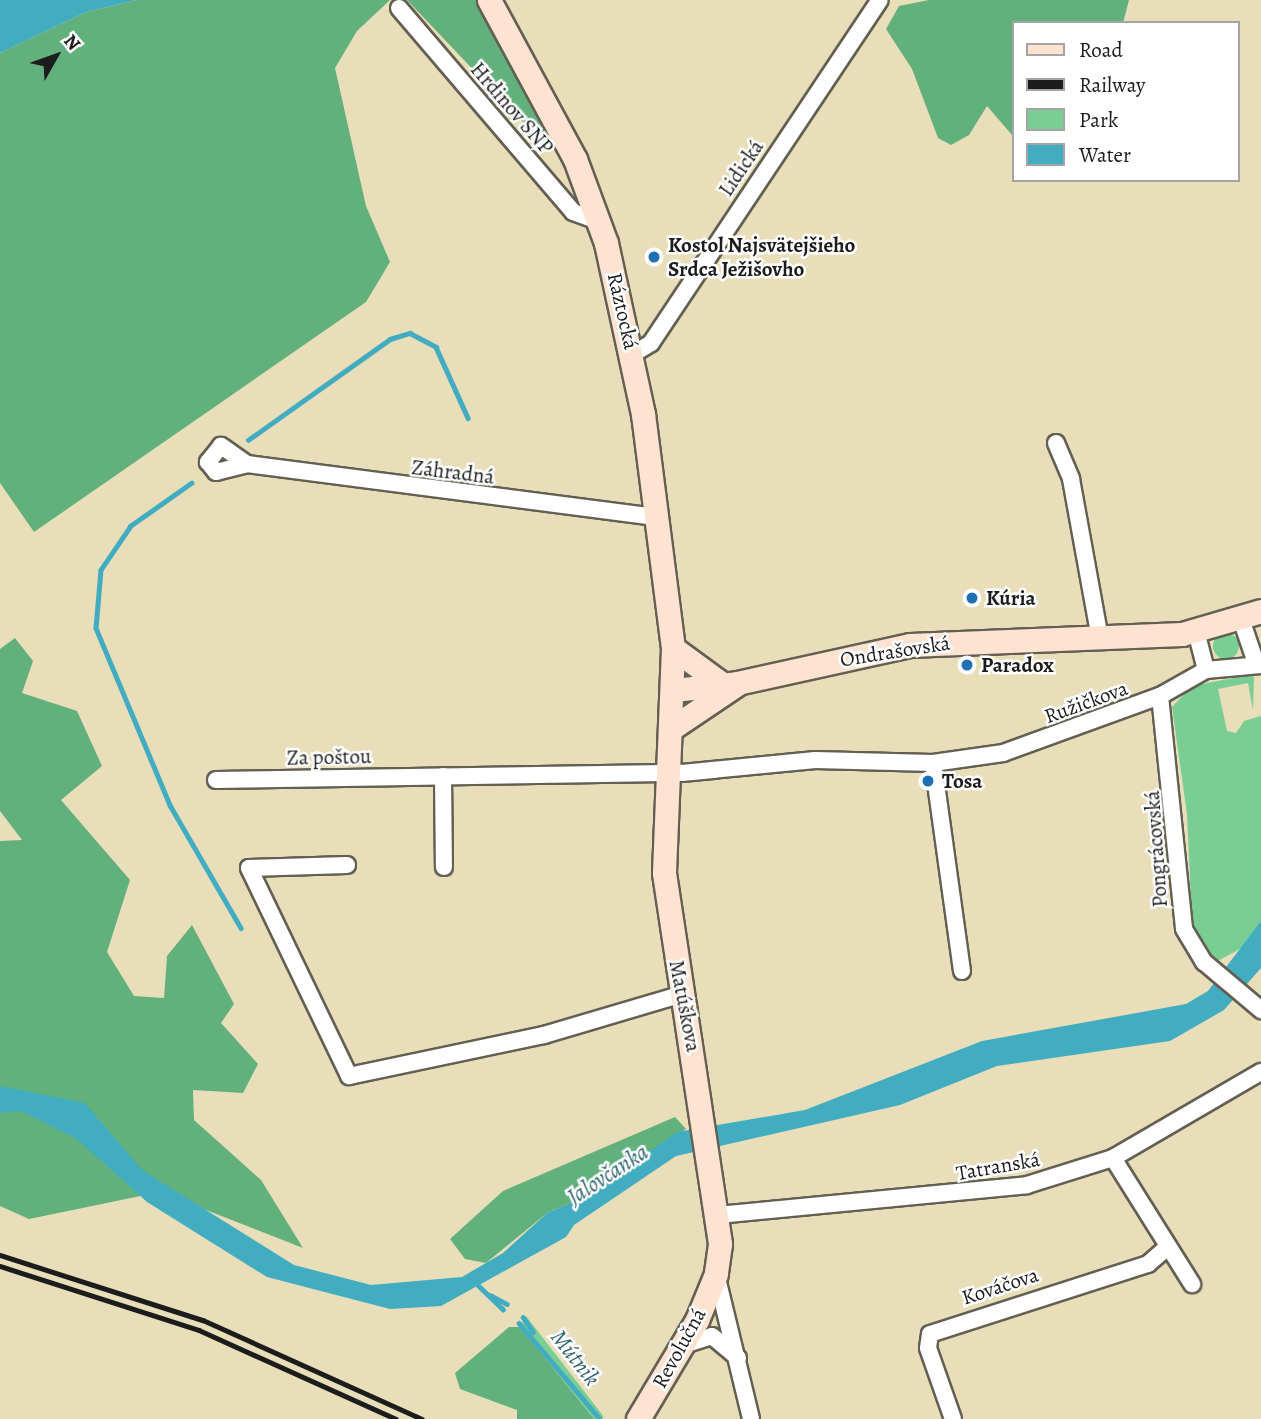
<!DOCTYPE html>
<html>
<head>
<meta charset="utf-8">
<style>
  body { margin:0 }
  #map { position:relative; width:1261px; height:1419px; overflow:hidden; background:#e8deb9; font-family:Alegreya,serif }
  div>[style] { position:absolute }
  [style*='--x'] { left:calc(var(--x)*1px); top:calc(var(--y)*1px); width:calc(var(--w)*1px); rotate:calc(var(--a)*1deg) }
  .green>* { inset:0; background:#78ce93 }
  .round { border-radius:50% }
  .forest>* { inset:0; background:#62b17d }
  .water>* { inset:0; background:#42acc1 }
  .stream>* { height:4.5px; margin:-2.25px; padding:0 2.25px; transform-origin:2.25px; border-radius:2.25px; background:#42acc1 }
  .roads { filter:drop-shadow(2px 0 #636053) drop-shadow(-2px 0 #636053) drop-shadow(0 2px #636053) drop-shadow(0 -2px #636053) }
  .street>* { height:16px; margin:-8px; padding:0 8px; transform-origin:8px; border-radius:8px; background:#fff }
  .secondary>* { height:23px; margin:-11.5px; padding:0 11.5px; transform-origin:11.5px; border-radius:11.5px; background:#fee3d1 }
  .rail>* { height:4.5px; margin:-2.25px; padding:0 2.25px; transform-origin:2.25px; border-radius:2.25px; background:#1c1c1c }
  .dots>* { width:19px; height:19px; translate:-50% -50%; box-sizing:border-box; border:4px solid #fff; border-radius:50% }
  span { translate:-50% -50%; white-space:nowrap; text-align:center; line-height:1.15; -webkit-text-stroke:5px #fff; paint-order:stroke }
  .street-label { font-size:21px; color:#1c1c1c }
  .poi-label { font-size:21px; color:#1c1c1c; font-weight:700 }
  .left { translate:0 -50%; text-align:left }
  .water-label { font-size:23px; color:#2f646e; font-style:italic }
  .legend { position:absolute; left:1012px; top:21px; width:228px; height:161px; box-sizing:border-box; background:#fff; border:2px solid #a4a4a4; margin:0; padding:9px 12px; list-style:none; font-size:21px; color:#1c1c1c }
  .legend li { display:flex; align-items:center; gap:14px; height:35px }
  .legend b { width:35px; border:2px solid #a4a4a4 }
  .north { position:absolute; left:21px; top:21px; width:70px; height:70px; -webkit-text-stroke:5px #fff; paint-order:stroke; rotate:50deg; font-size:19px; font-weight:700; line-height:28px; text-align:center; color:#1c1c1c }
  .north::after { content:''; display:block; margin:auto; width:24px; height:32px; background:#1c1c1c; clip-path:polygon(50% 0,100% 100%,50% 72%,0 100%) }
</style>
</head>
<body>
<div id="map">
  <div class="green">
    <i class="round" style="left:1213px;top:633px;width:26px;height:26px"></i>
    <i style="clip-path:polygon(1254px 674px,1253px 710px,1248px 683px,1218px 689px,1227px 731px,1236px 733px,1244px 721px,1261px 716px,1261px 921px,1247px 945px,1216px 962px,1192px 922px,1187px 814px,1172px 707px,1192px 686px)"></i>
    <i style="clip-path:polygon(526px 1316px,604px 1417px,594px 1419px,520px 1327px)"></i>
  </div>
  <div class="forest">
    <i style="clip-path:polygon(137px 0,390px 0,357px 31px,335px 68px,366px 206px,390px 262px,366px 302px,34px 532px,0 483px,0 53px,86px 12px)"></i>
    <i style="clip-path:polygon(407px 0,476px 0,549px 129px,536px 136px)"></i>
    <i style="clip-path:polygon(929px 0,1129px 0,1123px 23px,1014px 23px,1012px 135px,987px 106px,969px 135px,951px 145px,938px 138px,912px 69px,886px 29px,899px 6px)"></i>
    <i style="clip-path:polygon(15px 638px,33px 661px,22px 693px,77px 711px,102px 766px,61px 800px,130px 880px,107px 952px,134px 996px,164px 998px,167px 956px,192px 925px,234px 1004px,221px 1023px,258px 1064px,243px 1093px,193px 1090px,194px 1120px,261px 1180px,303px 1248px,160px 1192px,29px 1219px,0 1206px,0 841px,22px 840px,0 811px,0 649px)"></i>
    <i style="clip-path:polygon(675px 1117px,686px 1129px,587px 1196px,547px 1213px,486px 1263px,465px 1259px,450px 1239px,503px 1191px)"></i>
    <i style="clip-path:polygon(509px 1327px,520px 1327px,594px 1419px,517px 1419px,517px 1410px,460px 1389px,455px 1373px)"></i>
  </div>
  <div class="water">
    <i style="clip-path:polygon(0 0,137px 0,86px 12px,0 53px)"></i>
    <i style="clip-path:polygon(1261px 921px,1261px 968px,1224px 1010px,1170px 1041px,997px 1066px,900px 1105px,676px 1156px,574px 1225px,566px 1237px,441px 1306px,390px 1309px,267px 1277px,147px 1202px,77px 1139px,21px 1111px,0 1113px,0 1086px,85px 1103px,142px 1170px,294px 1265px,371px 1285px,462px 1277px,503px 1253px,547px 1213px,587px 1196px,677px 1132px,805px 1110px,982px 1041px,1186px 1004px,1208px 991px)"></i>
  </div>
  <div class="stream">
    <i style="--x:248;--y:440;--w:174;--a:-35.4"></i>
    <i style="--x:390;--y:339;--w:21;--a:-17"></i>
    <i style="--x:410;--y:333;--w:30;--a:28"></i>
    <i style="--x:436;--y:347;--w:78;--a:65.7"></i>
    <i style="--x:192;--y:483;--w:75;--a:144.8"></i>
    <i style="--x:131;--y:526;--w:53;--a:124.3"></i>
    <i style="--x:101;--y:570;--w:58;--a:94.9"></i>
    <i style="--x:96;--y:628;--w:192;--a:67.3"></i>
    <i style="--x:170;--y:805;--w:142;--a:60"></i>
    <i style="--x:478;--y:1285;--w:35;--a:44"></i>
    <i style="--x:490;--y:1295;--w:19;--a:28"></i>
    <i style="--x:523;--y:1317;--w:18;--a:56"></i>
    <i style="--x:519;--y:1323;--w:126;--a:49.8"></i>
  </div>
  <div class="roads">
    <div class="street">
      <i style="--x:399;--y:8;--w:268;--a:49.5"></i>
      <i style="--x:573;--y:212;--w:30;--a:20"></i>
      <i style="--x:633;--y:354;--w:21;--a:-31"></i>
      <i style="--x:651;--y:343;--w:412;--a:-56.3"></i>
      <i style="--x:1056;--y:443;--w:39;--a:67"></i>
      <i style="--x:1071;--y:479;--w:163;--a:79.7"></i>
      <i style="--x:247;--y:464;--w:32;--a:-145"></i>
      <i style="--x:221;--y:446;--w:21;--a:129"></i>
      <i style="--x:208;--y:462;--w:13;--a:51"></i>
      <i style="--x:216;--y:472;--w:32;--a:-14"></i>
      <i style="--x:247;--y:464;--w:410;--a:7.4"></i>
      <i style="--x:1241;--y:619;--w:46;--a:71.2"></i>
      <i style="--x:1196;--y:631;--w:40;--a:75.6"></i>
      <i style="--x:1160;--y:696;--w:234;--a:84.1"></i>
      <i style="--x:1184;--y:929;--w:39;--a:59"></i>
      <i style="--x:1204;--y:962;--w:75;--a:40.1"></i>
      <i style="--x:443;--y:776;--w:91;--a:89.4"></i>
      <i style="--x:216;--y:780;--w:466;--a:-0.9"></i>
      <i style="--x:682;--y:773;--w:134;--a:-5.6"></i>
      <i style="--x:815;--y:760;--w:118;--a:1.5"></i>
      <i style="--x:347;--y:865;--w:98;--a:178.2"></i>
      <i style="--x:249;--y:868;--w:231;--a:64.3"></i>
      <i style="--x:349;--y:1076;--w:199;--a:-11.9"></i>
      <i style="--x:544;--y:1035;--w:144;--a:-16.5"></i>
      <i style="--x:962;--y:971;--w:210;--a:-97.9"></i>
      <i style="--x:933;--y:763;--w:71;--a:-8.1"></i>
      <i style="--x:1003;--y:753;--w:167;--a:-20"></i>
      <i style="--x:1160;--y:696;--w:53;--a:-29.5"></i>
      <i style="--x:1206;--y:670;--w:55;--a:-5.2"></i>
      <i style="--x:1113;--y:1158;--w:149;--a:57.9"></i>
      <i style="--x:718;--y:1215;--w:310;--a:-5.5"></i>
      <i style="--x:1027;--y:1185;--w:90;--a:-17.4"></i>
      <i style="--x:1113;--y:1158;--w:171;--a:-30.2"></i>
      <i style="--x:716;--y:1274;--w:149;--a:76.4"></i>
      <i style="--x:684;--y:1345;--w:29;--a:-18"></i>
      <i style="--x:712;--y:1336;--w:34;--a:40"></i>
      <i style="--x:953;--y:1419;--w:75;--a:-109.4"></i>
      <i style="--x:928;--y:1348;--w:14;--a:-82"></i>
      <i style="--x:930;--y:1334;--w:229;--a:-17.8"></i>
      <i style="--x:1148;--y:1264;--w:23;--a:-41"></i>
    </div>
    <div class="secondary">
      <i style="--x:489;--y:0;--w:181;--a:61.6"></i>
      <i style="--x:575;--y:159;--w:90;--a:69.7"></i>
      <i style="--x:606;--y:243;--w:175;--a:77.8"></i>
      <i style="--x:643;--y:414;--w:236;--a:82.7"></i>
      <i style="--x:673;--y:648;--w:225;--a:92.3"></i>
      <i style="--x:664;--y:873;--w:375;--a:81.4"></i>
      <i style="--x:720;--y:1244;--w:30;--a:98"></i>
      <i style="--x:716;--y:1274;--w:50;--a:112.4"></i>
      <i style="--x:697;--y:1320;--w:115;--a:120.8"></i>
      <i style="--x:673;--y:648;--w:61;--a:36.3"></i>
      <i style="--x:674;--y:690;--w:63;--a:-6.3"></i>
      <i style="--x:737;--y:683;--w:177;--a:-12.4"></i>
      <i style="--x:910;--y:645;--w:272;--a:-2.3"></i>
      <i style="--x:1182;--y:634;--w:82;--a:-16.2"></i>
      <i style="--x:672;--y:728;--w:77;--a:-33.9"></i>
    </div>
  </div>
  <div class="rail">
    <i style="--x:0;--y:1255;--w:213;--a:17.8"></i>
    <i style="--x:203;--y:1320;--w:240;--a:24.3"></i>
    <i style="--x:0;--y:1266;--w:209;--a:17.8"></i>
    <i style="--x:199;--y:1330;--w:216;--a:24.3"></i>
  </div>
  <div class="dots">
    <i style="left:654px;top:257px;background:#1f6fb2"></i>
    <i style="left:972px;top:598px;background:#1f6fb2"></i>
    <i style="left:967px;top:665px;background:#1f6fb2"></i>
    <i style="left:928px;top:781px;background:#1f6fb2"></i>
  </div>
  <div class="street-label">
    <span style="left:512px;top:108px;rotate:49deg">Hrdinov SNP</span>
    <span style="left:741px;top:168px;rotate:-56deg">Lidická</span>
    <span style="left:623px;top:311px;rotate:77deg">Ráztocká</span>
    <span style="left:453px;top:472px;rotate:7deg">Záhradná</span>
    <span style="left:895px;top:651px;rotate:-9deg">Ondrašovská</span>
    <span style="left:1086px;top:702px;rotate:-20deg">Ružičkova</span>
    <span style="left:329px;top:757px;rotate:-1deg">Za poštou</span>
    <span style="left:1156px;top:849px;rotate:-94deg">Pongrácovská</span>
    <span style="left:685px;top:1006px;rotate:79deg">Matúškova</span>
    <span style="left:998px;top:1166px;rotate:-10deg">Tatranská</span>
    <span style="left:1000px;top:1286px;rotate:-18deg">Kováčova</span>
    <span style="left:679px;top:1348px;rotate:-61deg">Revolučná</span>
  </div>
  <div class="poi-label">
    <span class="left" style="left:668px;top:257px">Kostol Najsvätejšieho<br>Srdca Ježišovho</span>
    <span class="left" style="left:986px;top:598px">Kúria</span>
    <span class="left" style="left:981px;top:665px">Paradox</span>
    <span class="left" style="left:942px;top:781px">Tosa</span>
  </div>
  <div class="water-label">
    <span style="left:608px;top:1175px;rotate:-33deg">Jalovčanka</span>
    <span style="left:575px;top:1358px;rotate:52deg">Mútnik</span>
  </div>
  <ul class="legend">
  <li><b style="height:9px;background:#fee3d1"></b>Road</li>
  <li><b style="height:9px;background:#1c1c1c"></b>Railway</li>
  <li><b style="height:19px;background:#78ce93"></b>Park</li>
  <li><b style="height:19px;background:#42acc1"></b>Water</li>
  </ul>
  <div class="north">N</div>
</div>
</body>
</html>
